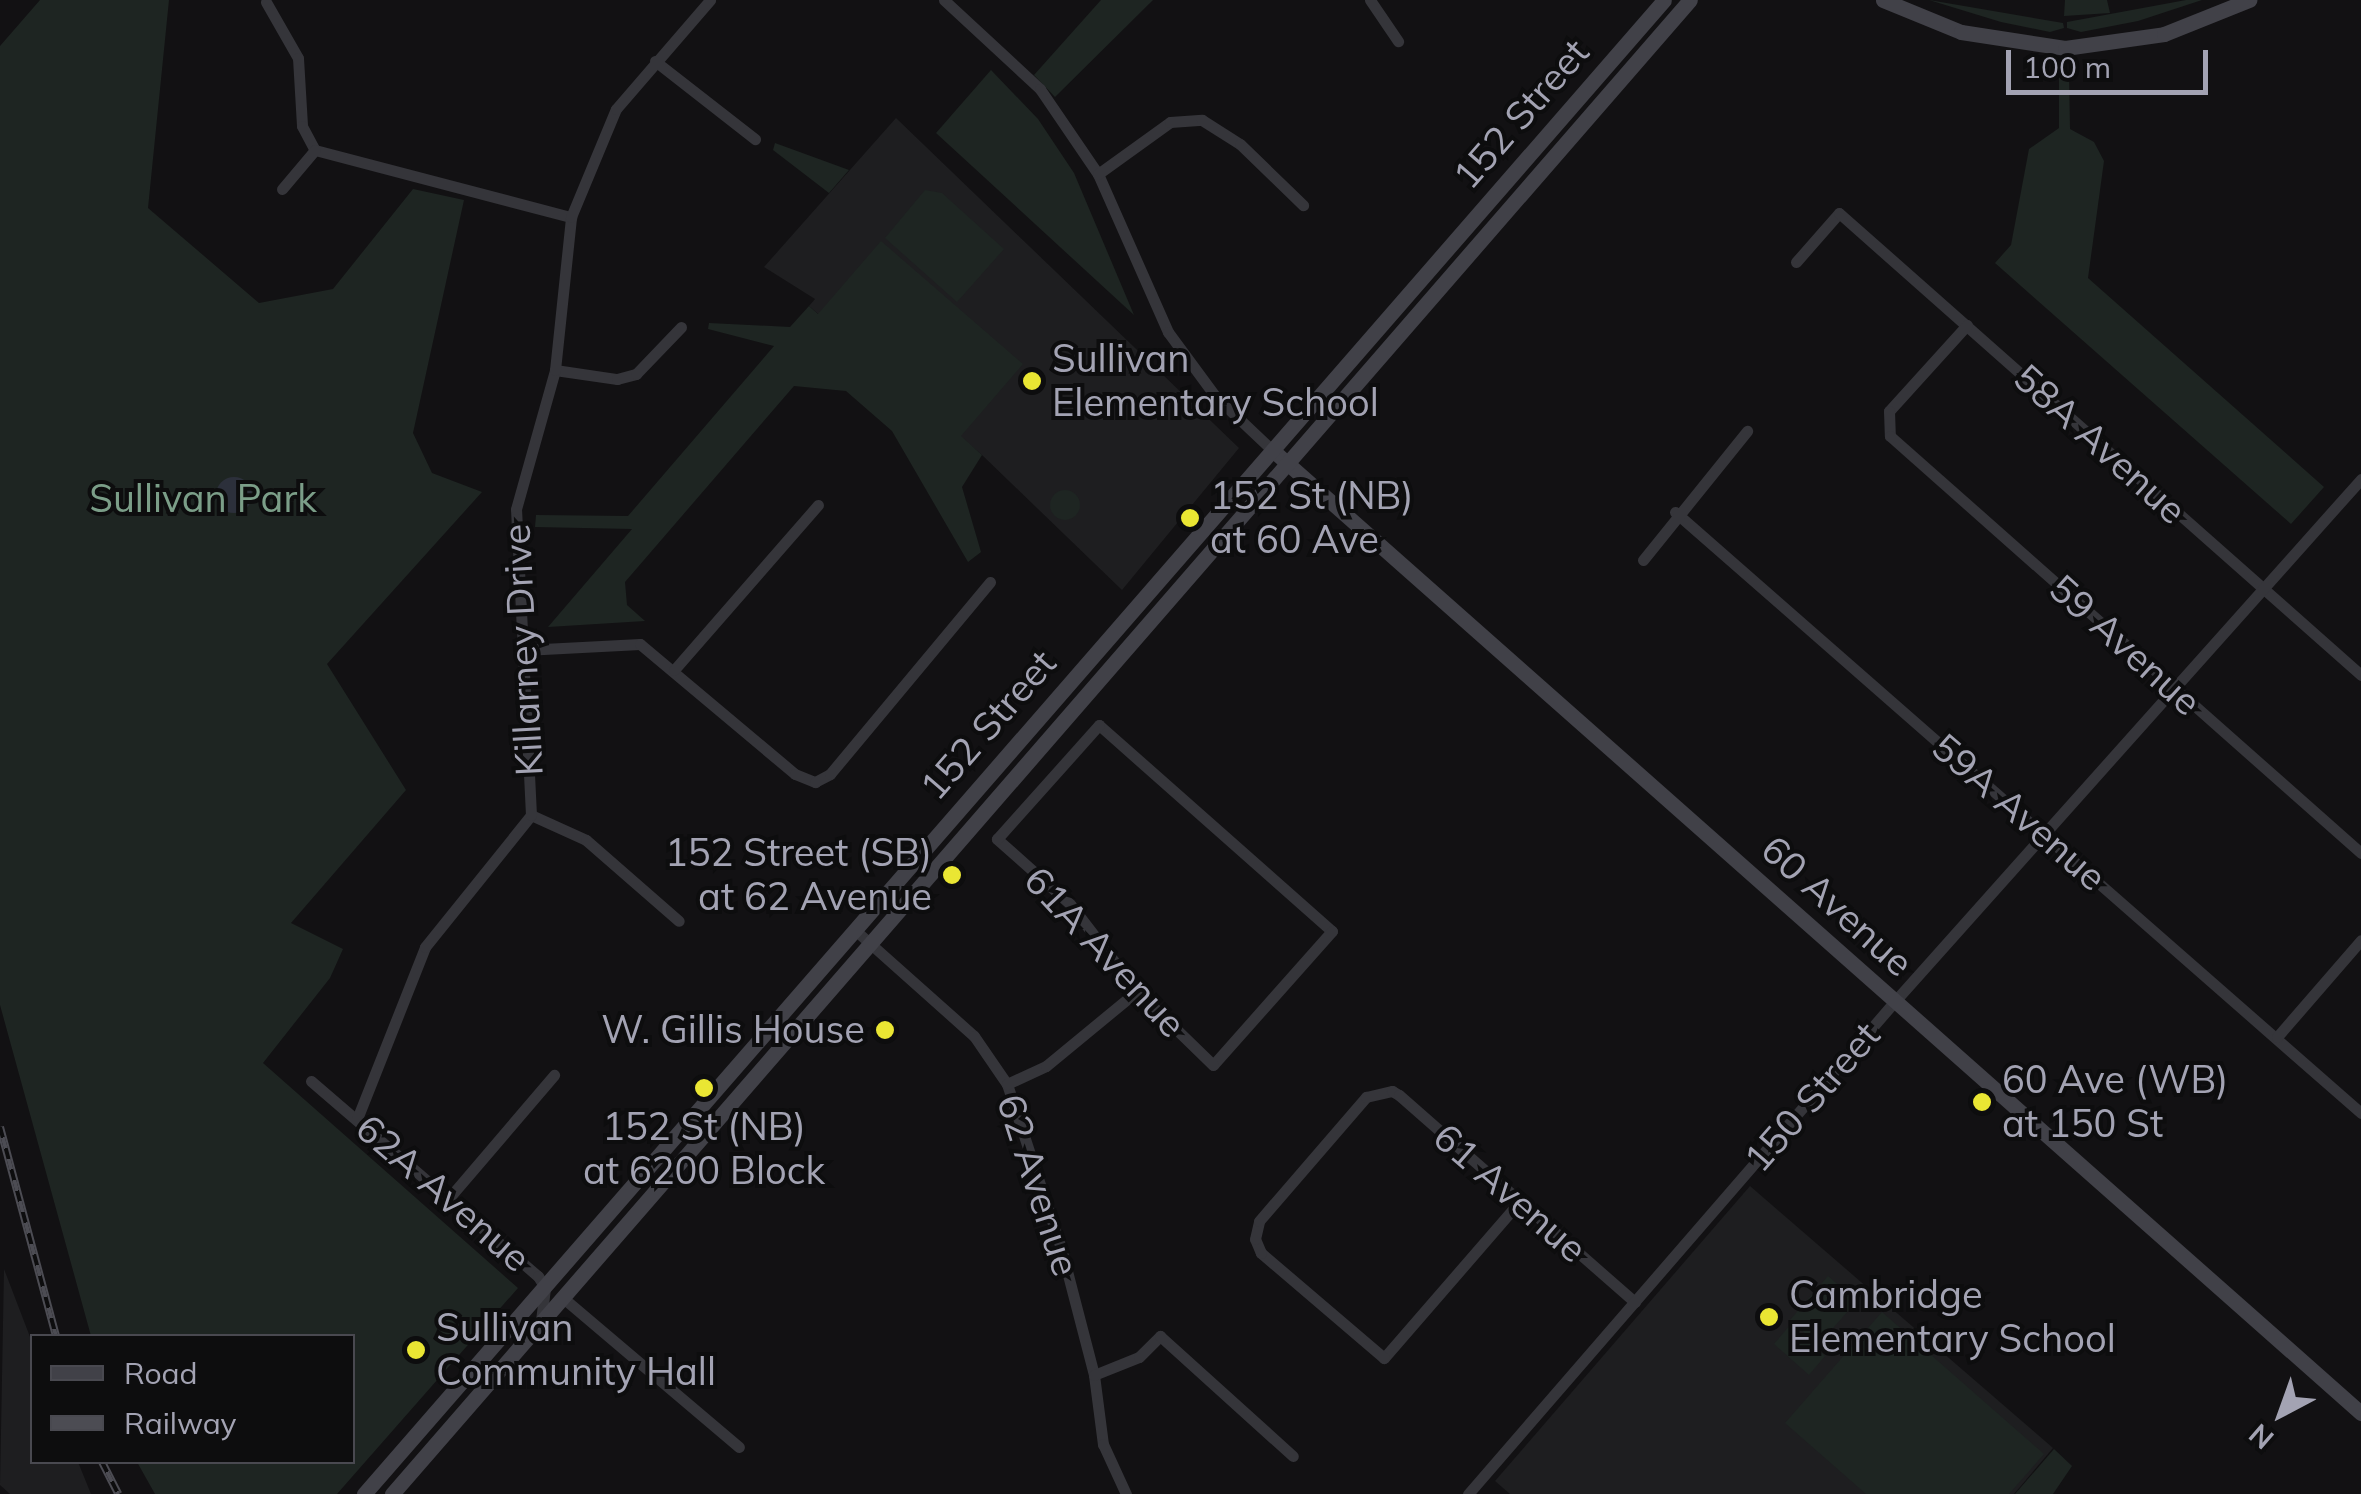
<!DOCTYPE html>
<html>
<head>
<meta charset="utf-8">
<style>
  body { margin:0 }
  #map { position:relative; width:2361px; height:1494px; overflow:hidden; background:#121113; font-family:Mulish,sans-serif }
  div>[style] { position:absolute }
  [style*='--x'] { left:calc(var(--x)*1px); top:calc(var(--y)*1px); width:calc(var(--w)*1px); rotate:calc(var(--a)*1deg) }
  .built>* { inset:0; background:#1e1e20 }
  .green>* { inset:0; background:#1e2522 }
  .round { border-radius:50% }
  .water>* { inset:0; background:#2c303b }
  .street>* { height:11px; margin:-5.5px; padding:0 5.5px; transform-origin:5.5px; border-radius:5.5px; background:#35353a }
  .secondary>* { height:15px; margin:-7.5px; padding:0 7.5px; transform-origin:7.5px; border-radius:7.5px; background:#414148 }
  .rail>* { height:8px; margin-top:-4px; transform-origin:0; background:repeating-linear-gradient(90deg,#0d0d0e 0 11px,#4c4c53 0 22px); box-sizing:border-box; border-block:2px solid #4c4c53 }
  .dots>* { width:28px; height:28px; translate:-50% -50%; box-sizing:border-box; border:5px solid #0d0d0e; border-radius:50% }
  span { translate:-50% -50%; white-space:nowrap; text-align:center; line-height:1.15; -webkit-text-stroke:8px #0d0d0e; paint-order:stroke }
  .street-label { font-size:38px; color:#a3a3b3 }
  .poi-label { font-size:38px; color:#a3a3b3 }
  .left { translate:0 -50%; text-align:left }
  .right { translate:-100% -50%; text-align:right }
  .park-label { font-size:38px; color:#7b9e88 }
  .legend { position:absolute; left:30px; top:1334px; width:325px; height:130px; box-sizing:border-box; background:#0d0d0e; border:2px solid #494950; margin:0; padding:12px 18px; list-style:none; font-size:30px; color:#a3a3b3 }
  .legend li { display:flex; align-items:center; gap:20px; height:50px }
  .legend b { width:50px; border:2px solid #494950 }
  .north { position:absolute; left:2231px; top:1364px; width:100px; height:100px; -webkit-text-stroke:8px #0d0d0e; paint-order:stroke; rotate:221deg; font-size:28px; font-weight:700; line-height:40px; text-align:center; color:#a3a3b3 }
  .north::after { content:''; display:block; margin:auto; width:35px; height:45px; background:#a3a3b3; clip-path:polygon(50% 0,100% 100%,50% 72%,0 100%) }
  .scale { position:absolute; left:2006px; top:50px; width:202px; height:45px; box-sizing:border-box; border:5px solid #a3a3b3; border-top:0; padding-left:12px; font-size:30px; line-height:35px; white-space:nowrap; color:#a3a3b3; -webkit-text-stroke:8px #0d0d0e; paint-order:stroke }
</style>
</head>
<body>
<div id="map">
  <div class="built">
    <i style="clip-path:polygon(896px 118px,1239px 448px,1122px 590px,982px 455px,809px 306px,815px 299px,764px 267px)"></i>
    <i style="clip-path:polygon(1750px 1186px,2053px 1448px,2014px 1494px,1510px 1494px,1495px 1481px)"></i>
    <i style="clip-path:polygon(4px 1269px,32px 1342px,32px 1462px,78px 1462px,91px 1494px,10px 1494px,0 1485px)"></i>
  </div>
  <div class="green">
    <i style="clip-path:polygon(40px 0,169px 0,148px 208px,259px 303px,333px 289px,413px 189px,464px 200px,413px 433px,432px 473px,482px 492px,327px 664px,406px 790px,291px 923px,343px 949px,330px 978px,263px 1063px,518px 1288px,337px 1494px,155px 1494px,137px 1462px,352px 1462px,352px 1336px,91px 1336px,0 1005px,0 46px)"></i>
    <i style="clip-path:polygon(1101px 0,1153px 0,1055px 97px,1034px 75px)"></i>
    <i style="clip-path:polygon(1929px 0,2063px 23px,2064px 28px,2050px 32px,2001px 22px)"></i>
    <i style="clip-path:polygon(2065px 0,2107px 0,2110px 13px,2064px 16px)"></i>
    <i style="clip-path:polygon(2186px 0,2202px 0,2138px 21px,2081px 32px,2067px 28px,2067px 22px)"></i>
    <i style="clip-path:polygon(991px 70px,1038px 119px,1074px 173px,1134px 315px,936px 133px)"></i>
    <i style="clip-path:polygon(2059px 72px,2069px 72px,2070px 129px,2094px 142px,2104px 161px,2088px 278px,2324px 487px,2291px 524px,1995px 263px,2011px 245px,2029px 149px,2059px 128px)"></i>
    <i style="clip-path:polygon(775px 143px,849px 170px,829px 193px,773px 150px)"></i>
    <i style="clip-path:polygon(925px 190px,942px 193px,1004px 249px,957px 302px,885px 238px)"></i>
    <i style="clip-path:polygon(881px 241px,1023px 364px,961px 436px,982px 455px,962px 487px,981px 552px,968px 562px,892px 431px,846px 391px,794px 386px,625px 582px,627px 605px,645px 621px,548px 627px,632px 529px,535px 527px,536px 515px,628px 516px,774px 346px,708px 329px,709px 323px,790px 327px,809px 306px,818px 314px)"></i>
    <i class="round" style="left:1050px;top:490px;width:30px;height:30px"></i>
    <i style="clip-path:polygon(1828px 1276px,1857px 1301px,1818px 1345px,1790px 1320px)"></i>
    <i style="clip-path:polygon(1882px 1312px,2044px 1454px,2009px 1494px,1866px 1494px,1785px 1423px)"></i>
    <i style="clip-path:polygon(1790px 1325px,1825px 1356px,1809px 1375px,1774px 1344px)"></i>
    <i style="clip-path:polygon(2054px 1449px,2072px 1466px,2053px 1494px,2015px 1494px)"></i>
  </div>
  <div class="water">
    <i class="round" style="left:216px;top:477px;width:36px;height:36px"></i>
  </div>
  <div class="street">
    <i style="--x:944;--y:0;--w:131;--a:42.8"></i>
    <i style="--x:1040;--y:89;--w:103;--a:55.7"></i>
    <i style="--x:1098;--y:174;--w:173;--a:66.1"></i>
    <i style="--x:1168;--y:332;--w:81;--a:53.6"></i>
    <i style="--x:1216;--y:397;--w:74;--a:43.4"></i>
    <i style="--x:1370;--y:0;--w:50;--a:55.7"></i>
    <i style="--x:266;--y:2;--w:64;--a:60.3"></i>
    <i style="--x:298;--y:58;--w:68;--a:86.6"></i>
    <i style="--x:302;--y:126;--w:27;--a:62"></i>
    <i style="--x:315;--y:150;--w:265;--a:14.7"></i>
    <i style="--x:655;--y:61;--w:127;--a:38"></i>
    <i style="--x:1098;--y:174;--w:89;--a:-35.8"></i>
    <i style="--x:1170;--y:122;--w:32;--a:-4"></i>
    <i style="--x:1202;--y:120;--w:45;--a:32.3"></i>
    <i style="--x:1240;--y:144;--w:88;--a:44.1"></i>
    <i style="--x:282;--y:189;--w:51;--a:-49.8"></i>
    <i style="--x:1796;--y:262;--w:65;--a:-48.7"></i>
    <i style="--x:1839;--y:213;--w:697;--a:41.51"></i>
    <i style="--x:1967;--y:325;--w:116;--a:132.2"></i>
    <i style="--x:1889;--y:411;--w:25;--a:88"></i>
    <i style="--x:1890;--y:436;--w:629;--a:41.52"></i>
    <i style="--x:555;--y:370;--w:63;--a:8.3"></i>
    <i style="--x:617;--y:379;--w:20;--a:-15"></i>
    <i style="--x:636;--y:374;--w:65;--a:-46.2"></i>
    <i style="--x:1675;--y:512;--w:912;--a:41.22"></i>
    <i style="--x:1643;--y:560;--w:166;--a:-51.1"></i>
    <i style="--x:524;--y:650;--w:116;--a:-3"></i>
    <i style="--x:640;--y:644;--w:202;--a:40"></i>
    <i style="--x:795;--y:774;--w:22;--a:22"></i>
    <i style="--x:815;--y:782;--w:17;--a:-28"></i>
    <i style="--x:830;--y:774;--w:250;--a:-50.2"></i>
    <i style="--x:674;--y:670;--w:219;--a:-48.9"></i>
    <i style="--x:1099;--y:725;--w:311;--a:41.5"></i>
    <i style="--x:1332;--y:931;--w:179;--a:131.6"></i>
    <i style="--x:1213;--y:1065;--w:106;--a:-135.8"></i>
    <i style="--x:1137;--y:991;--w:110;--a:-127.6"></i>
    <i style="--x:1070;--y:904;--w:98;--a:-138.3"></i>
    <i style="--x:997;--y:839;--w:153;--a:-48.2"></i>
    <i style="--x:531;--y:815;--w:60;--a:24.4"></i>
    <i style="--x:586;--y:840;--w:123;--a:41.1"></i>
    <i style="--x:855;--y:930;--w:159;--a:41.7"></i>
    <i style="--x:974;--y:1036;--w:58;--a:55.5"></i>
    <i style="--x:1007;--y:1084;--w:173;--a:71.8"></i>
    <i style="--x:1061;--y:1248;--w:131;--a:75.4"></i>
    <i style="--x:1094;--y:1375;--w:70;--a:82.6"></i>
    <i style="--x:1103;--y:1444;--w:55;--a:65.3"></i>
    <i style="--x:2277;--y:1037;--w:128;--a:-49.1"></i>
    <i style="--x:311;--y:1081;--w:299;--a:40.7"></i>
    <i style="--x:538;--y:1276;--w:14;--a:60"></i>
    <i style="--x:545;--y:1288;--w:33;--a:97"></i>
    <i style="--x:1007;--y:1084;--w:43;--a:-24.8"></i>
    <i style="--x:1046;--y:1066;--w:118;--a:-39.5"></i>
    <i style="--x:357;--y:1119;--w:185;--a:-68.4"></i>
    <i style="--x:425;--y:947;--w:169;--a:-51.2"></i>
    <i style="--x:531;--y:815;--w:306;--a:-92.8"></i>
    <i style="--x:516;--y:509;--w:144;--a:-74.3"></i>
    <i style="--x:555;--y:370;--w:154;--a:-84"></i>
    <i style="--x:571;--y:217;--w:117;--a:-67.4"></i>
    <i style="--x:616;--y:109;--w:144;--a:-49.2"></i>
    <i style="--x:449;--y:1198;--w:162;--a:-49.5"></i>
    <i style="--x:1520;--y:1201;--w:208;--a:130.9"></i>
    <i style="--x:1384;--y:1358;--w:162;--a:-139.5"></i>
    <i style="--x:1261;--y:1253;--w:15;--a:-113"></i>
    <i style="--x:1255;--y:1239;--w:18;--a:-77"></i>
    <i style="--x:1259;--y:1221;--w:164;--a:-49.2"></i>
    <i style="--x:1366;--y:1097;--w:27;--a:-13"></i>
    <i style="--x:1392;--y:1091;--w:8;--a:30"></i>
    <i style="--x:1399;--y:1095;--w:314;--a:41.3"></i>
    <i style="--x:562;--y:1297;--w:232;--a:40.3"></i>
    <i style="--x:1094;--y:1375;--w:48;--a:-21.8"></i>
    <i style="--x:1139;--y:1357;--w:30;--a:-45"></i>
    <i style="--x:1160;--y:1336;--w:179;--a:42.1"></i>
    <i style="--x:1468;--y:1494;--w:652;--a:-49.1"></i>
    <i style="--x:1895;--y:1001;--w:700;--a:-48.24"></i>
  </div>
  <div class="secondary">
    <i style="--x:1883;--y:0;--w:84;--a:22.3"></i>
    <i style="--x:1961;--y:32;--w:105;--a:8.7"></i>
    <i style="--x:2065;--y:48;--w:100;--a:-8"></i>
    <i style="--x:2164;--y:34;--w:92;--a:-21.8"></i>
    <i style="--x:1278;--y:455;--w:1446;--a:41.5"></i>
    <i style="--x:364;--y:1494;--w:1980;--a:-48.97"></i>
    <i style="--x:392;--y:1494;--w:1979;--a:-49.02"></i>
  </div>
  <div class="rail">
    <i style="--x:0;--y:1127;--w:216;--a:75"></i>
    <i style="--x:102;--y:1462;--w:36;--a:63"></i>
  </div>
  <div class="dots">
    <i style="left:1032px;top:381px;background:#eae633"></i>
    <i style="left:1190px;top:518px;background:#eae633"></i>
    <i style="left:952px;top:875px;background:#eae633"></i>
    <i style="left:885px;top:1030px;background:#eae633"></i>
    <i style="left:704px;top:1088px;background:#eae633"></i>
    <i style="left:1982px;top:1102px;background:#eae633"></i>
    <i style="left:1769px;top:1317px;background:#eae633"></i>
    <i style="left:416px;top:1350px;background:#eae633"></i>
  </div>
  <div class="street-label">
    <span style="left:1521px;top:114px;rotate:-49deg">152 Street</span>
    <span style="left:2100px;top:444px;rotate:42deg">58A Avenue</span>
    <span style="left:2125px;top:645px;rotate:42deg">59 Avenue</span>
    <span style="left:523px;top:650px;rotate:-93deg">Killarney Drive</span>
    <span style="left:988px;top:725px;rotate:-49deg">152 Street</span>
    <span style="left:2019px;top:812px;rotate:41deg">59A Avenue</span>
    <span style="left:1837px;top:906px;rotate:42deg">60 Avenue</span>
    <span style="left:1105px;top:952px;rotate:47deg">61A Avenue</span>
    <span style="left:1812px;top:1097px;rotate:-49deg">150 Street</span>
    <span style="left:1038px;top:1185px;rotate:72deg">62 Avenue</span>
    <span style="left:443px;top:1193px;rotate:41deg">62A Avenue</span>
    <span style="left:1510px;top:1193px;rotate:41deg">61 Avenue</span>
  </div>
  <div class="poi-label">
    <span class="left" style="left:1052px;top:381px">Sullivan<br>Elementary School</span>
    <span class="left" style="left:1210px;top:518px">152 St (NB)<br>at 60 Ave</span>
    <span class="right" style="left:932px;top:875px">152 Street (SB)<br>at 62 Avenue</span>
    <span class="right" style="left:865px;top:1030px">W. Gillis House</span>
    <span class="left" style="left:2002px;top:1102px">60 Ave (WB)<br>at 150 St</span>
    <span style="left:704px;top:1149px">152 St (NB)<br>at 6200 Block</span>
    <span class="left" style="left:1789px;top:1317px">Cambridge<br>Elementary School</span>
    <span class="left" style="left:436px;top:1350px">Sullivan<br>Community Hall</span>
  </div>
  <div class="park-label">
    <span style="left:203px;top:499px">Sullivan Park</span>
  </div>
  <ul class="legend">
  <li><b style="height:12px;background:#414148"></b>Road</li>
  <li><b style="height:12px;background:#4c4c53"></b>Railway</li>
  </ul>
  <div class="north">N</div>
  <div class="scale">100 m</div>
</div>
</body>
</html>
